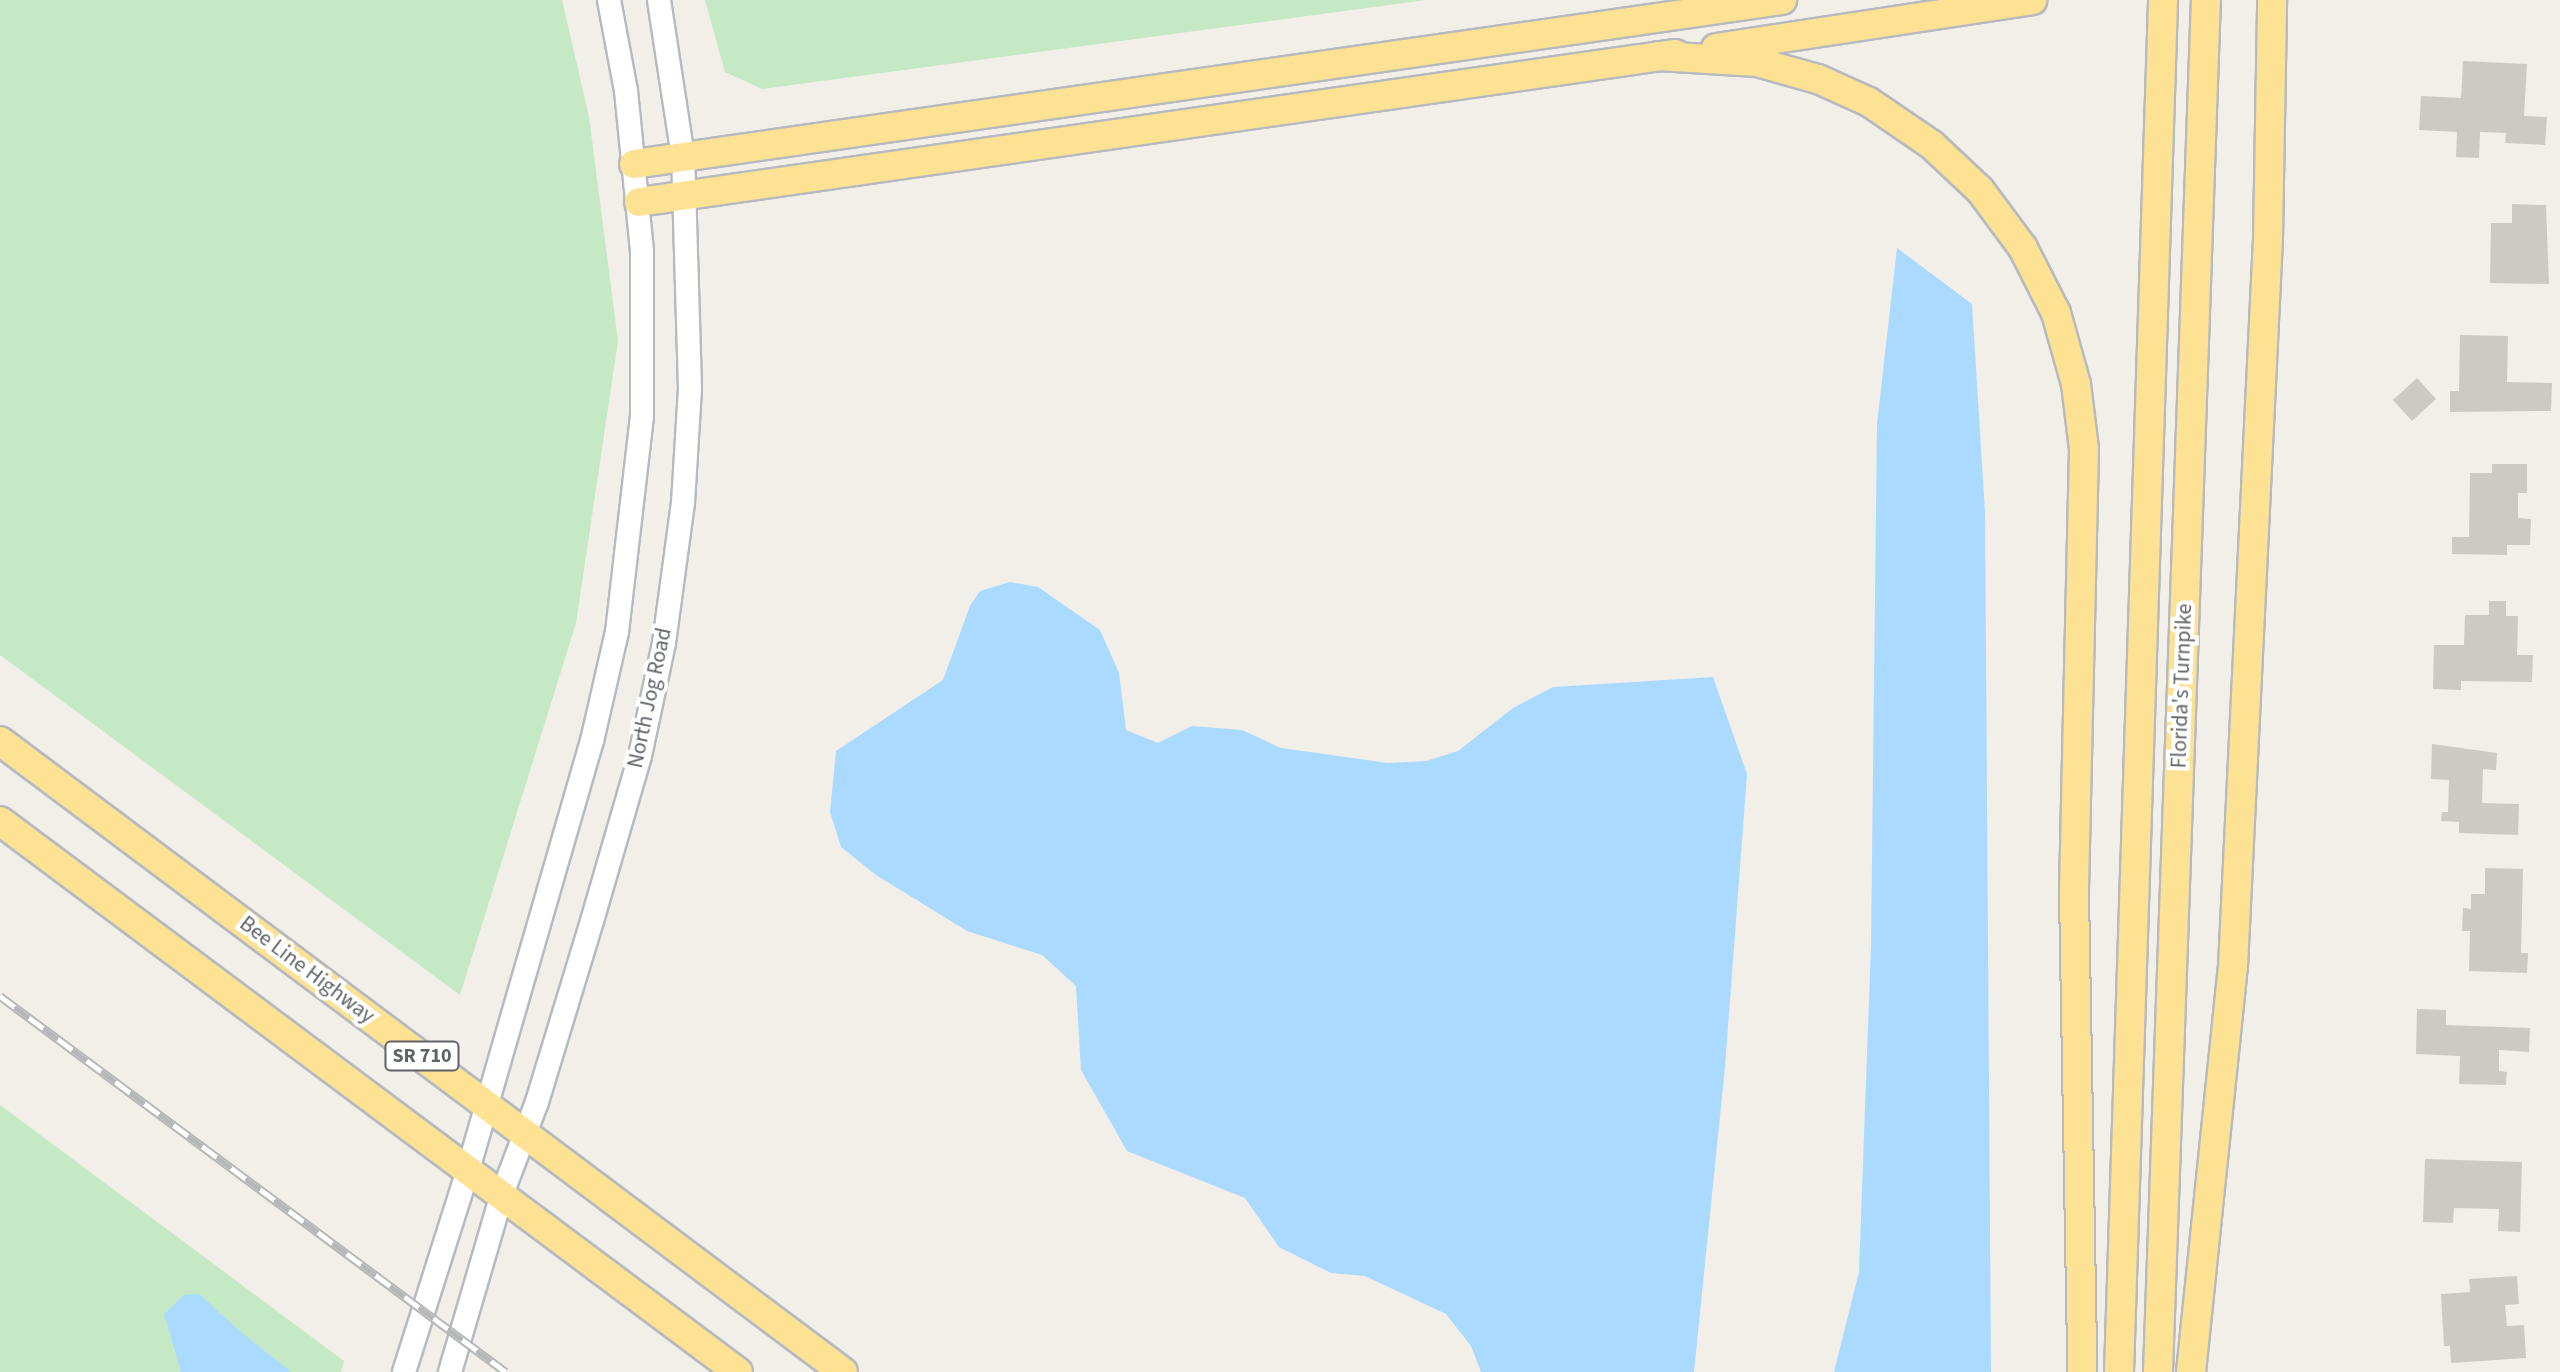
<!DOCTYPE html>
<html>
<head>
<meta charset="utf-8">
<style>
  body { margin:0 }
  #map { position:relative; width:2560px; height:1372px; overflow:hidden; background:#f1efe8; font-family:"Source Sans 3",sans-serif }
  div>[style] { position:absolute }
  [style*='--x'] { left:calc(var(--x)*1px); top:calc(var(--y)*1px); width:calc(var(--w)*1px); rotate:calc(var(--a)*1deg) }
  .green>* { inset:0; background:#c5e8c5 }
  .water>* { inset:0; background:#aadaff }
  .building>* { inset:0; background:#cccac5 }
  .roads { filter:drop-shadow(2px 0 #b6babf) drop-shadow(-2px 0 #b6babf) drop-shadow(0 2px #b6babf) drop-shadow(0 -2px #b6babf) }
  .secondary>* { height:22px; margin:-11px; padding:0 11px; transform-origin:11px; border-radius:11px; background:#fff }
  .highway>* { height:28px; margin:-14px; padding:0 14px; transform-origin:14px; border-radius:14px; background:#fde293 }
  .rail>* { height:9px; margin-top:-4.5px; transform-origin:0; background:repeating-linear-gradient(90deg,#fff 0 18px,#b6b7b8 0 36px); box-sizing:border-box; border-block:2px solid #b6b7b8 }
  span { translate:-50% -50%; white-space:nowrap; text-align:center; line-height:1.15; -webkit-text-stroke:8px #fff; paint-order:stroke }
  .shield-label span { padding:2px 6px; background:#fff; border:2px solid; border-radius:6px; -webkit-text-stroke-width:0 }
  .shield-label { font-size:20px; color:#5f6368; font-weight:700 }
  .street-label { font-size:22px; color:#5f6368 }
</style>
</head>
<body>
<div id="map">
  <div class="green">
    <i style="clip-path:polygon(0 0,562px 0,589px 117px,618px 341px,576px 623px,460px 995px,0 655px)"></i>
    <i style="clip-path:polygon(705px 0,1426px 0,762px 89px,725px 72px)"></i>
    <i style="clip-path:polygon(0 1105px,344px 1361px,341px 1372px,0 1372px)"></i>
  </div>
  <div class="water">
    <i style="clip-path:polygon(1897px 248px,1972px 304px,1985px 512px,1991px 1372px,1834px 1372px,1859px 1272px,1871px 946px,1877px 424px)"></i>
    <i style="clip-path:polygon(1010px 582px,1038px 587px,1100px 630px,1119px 673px,1126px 730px,1158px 743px,1192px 726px,1242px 730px,1281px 748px,1388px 763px,1426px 761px,1458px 751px,1513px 708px,1553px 687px,1713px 677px,1747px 774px,1725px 1067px,1694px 1372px,1481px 1372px,1471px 1346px,1446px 1314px,1365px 1276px,1331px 1273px,1279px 1247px,1245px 1198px,1127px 1151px,1081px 1070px,1076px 986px,1042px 955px,967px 931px,876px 875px,841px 847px,830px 812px,836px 751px,943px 680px,970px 606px,980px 591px)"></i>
    <i style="clip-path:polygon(199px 1294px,241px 1332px,291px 1372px,181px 1372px,164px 1314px,184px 1295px)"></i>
  </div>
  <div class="building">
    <i style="clip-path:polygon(2463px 61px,2527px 64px,2524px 116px,2547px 117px,2545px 145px,2505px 143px,2506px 133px,2480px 132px,2479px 158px,2456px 157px,2457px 132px,2419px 130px,2421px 96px,2461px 98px)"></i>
    <i style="clip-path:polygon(2512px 204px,2546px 205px,2549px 284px,2490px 283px,2491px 223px,2512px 223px)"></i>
    <i style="clip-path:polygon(2460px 335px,2508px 336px,2507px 382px,2552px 383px,2551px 411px,2450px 412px,2450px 391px,2459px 391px)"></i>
    <i style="clip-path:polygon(2417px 378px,2436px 399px,2412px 421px,2393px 400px)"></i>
    <i style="clip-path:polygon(2492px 464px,2527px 464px,2527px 493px,2518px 493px,2518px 518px,2531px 519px,2530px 545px,2507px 545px,2507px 555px,2452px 554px,2452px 537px,2469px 537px,2470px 473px,2492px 473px)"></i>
    <i style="clip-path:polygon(2489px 601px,2506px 601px,2506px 616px,2518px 616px,2517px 655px,2533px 655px,2532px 682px,2461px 681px,2461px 690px,2433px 689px,2434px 645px,2464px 645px,2465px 615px,2489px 615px)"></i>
    <i style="clip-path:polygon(2432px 744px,2497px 753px,2496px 770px,2483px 769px,2482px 803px,2519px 804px,2518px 835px,2459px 833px,2459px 822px,2441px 821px,2442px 812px,2448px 812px,2449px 780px,2431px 779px)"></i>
    <i style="clip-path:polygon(2485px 868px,2523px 869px,2521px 953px,2528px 953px,2527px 973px,2469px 971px,2470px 931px,2462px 931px,2463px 908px,2471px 909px,2471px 894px,2485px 894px)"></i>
    <i style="clip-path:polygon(2417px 1009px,2446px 1010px,2446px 1025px,2530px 1028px,2529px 1052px,2499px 1050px,2499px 1071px,2507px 1072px,2506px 1085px,2459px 1084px,2460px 1056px,2416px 1054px)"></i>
    <i style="clip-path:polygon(2425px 1159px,2522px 1162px,2520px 1232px,2498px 1231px,2499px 1209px,2454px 1208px,2453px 1223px,2423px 1222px)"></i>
    <i style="clip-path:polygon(2517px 1276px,2519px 1304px,2505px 1305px,2507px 1326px,2524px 1325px,2526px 1358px,2451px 1363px,2450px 1346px,2444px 1346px,2441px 1294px,2470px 1292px,2469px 1279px)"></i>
  </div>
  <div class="roads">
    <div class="secondary">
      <i style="--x:404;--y:1372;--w:212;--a:-72.4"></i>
      <i style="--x:468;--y:1170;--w:447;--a:-73.9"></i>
      <i style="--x:592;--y:741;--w:112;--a:-77.1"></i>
      <i style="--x:617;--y:632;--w:216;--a:-83.4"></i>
      <i style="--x:642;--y:417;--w:166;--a:-90"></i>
      <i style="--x:642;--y:251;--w:161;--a:-95.7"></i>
      <i style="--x:626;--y:91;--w:93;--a:-100.6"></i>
      <i style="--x:450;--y:1372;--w:185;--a:-73.7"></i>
      <i style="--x:502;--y:1194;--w:98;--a:-69.2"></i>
      <i style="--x:537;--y:1102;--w:189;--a:-73.1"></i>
      <i style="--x:592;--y:921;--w:172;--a:-73.8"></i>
      <i style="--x:640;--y:756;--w:116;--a:-78"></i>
      <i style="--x:664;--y:643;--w:141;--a:-82.3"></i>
      <i style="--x:683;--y:503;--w:115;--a:-86.5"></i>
      <i style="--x:690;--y:388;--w:231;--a:-91.7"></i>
      <i style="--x:683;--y:157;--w:159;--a:-98.7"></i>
    </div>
    <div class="highway">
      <i style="--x:1716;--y:48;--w:320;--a:-8.6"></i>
      <i style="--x:1658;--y:56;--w:99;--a:3.5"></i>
      <i style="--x:1757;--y:62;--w:63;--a:15.6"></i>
      <i style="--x:1818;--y:79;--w:56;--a:24.3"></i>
      <i style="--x:1869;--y:102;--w:76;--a:34.3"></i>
      <i style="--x:1932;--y:145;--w:66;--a:43.2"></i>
      <i style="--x:1980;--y:190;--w:72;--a:53.4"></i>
      <i style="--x:2023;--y:248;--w:73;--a:63.1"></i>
      <i style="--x:2056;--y:313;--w:74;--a:74.3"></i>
      <i style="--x:2076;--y:384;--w:65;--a:83"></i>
      <i style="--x:2084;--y:449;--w:443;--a:91.3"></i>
      <i style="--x:2074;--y:892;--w:480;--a:89"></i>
      <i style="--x:634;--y:164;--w:1160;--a:-8.13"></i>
      <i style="--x:639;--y:202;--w:1047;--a:-8.13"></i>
      <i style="--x:0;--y:741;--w:1053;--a:36.82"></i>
      <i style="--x:0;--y:821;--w:921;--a:36.75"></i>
      <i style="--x:2119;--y:1372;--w:1373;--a:-88.16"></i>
      <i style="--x:2158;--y:1372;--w:1373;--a:-88"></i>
      <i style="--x:2191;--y:1372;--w:407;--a:-84.1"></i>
      <i style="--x:2233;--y:967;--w:730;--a:-87.25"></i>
      <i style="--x:2268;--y:238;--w:238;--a:-89"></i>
    </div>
  </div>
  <div class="rail">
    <i style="--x:0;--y:996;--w:630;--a:36.62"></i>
  </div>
  <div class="shield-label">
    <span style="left:422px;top:1056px">SR 710</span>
  </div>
  <div class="street-label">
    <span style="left:2182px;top:686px;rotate:-88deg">Florida's Turnpike</span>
    <span style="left:650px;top:698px;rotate:-78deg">North Jog Road</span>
    <span style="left:307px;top:970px;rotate:37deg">Bee Line Highway</span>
  </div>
</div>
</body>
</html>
